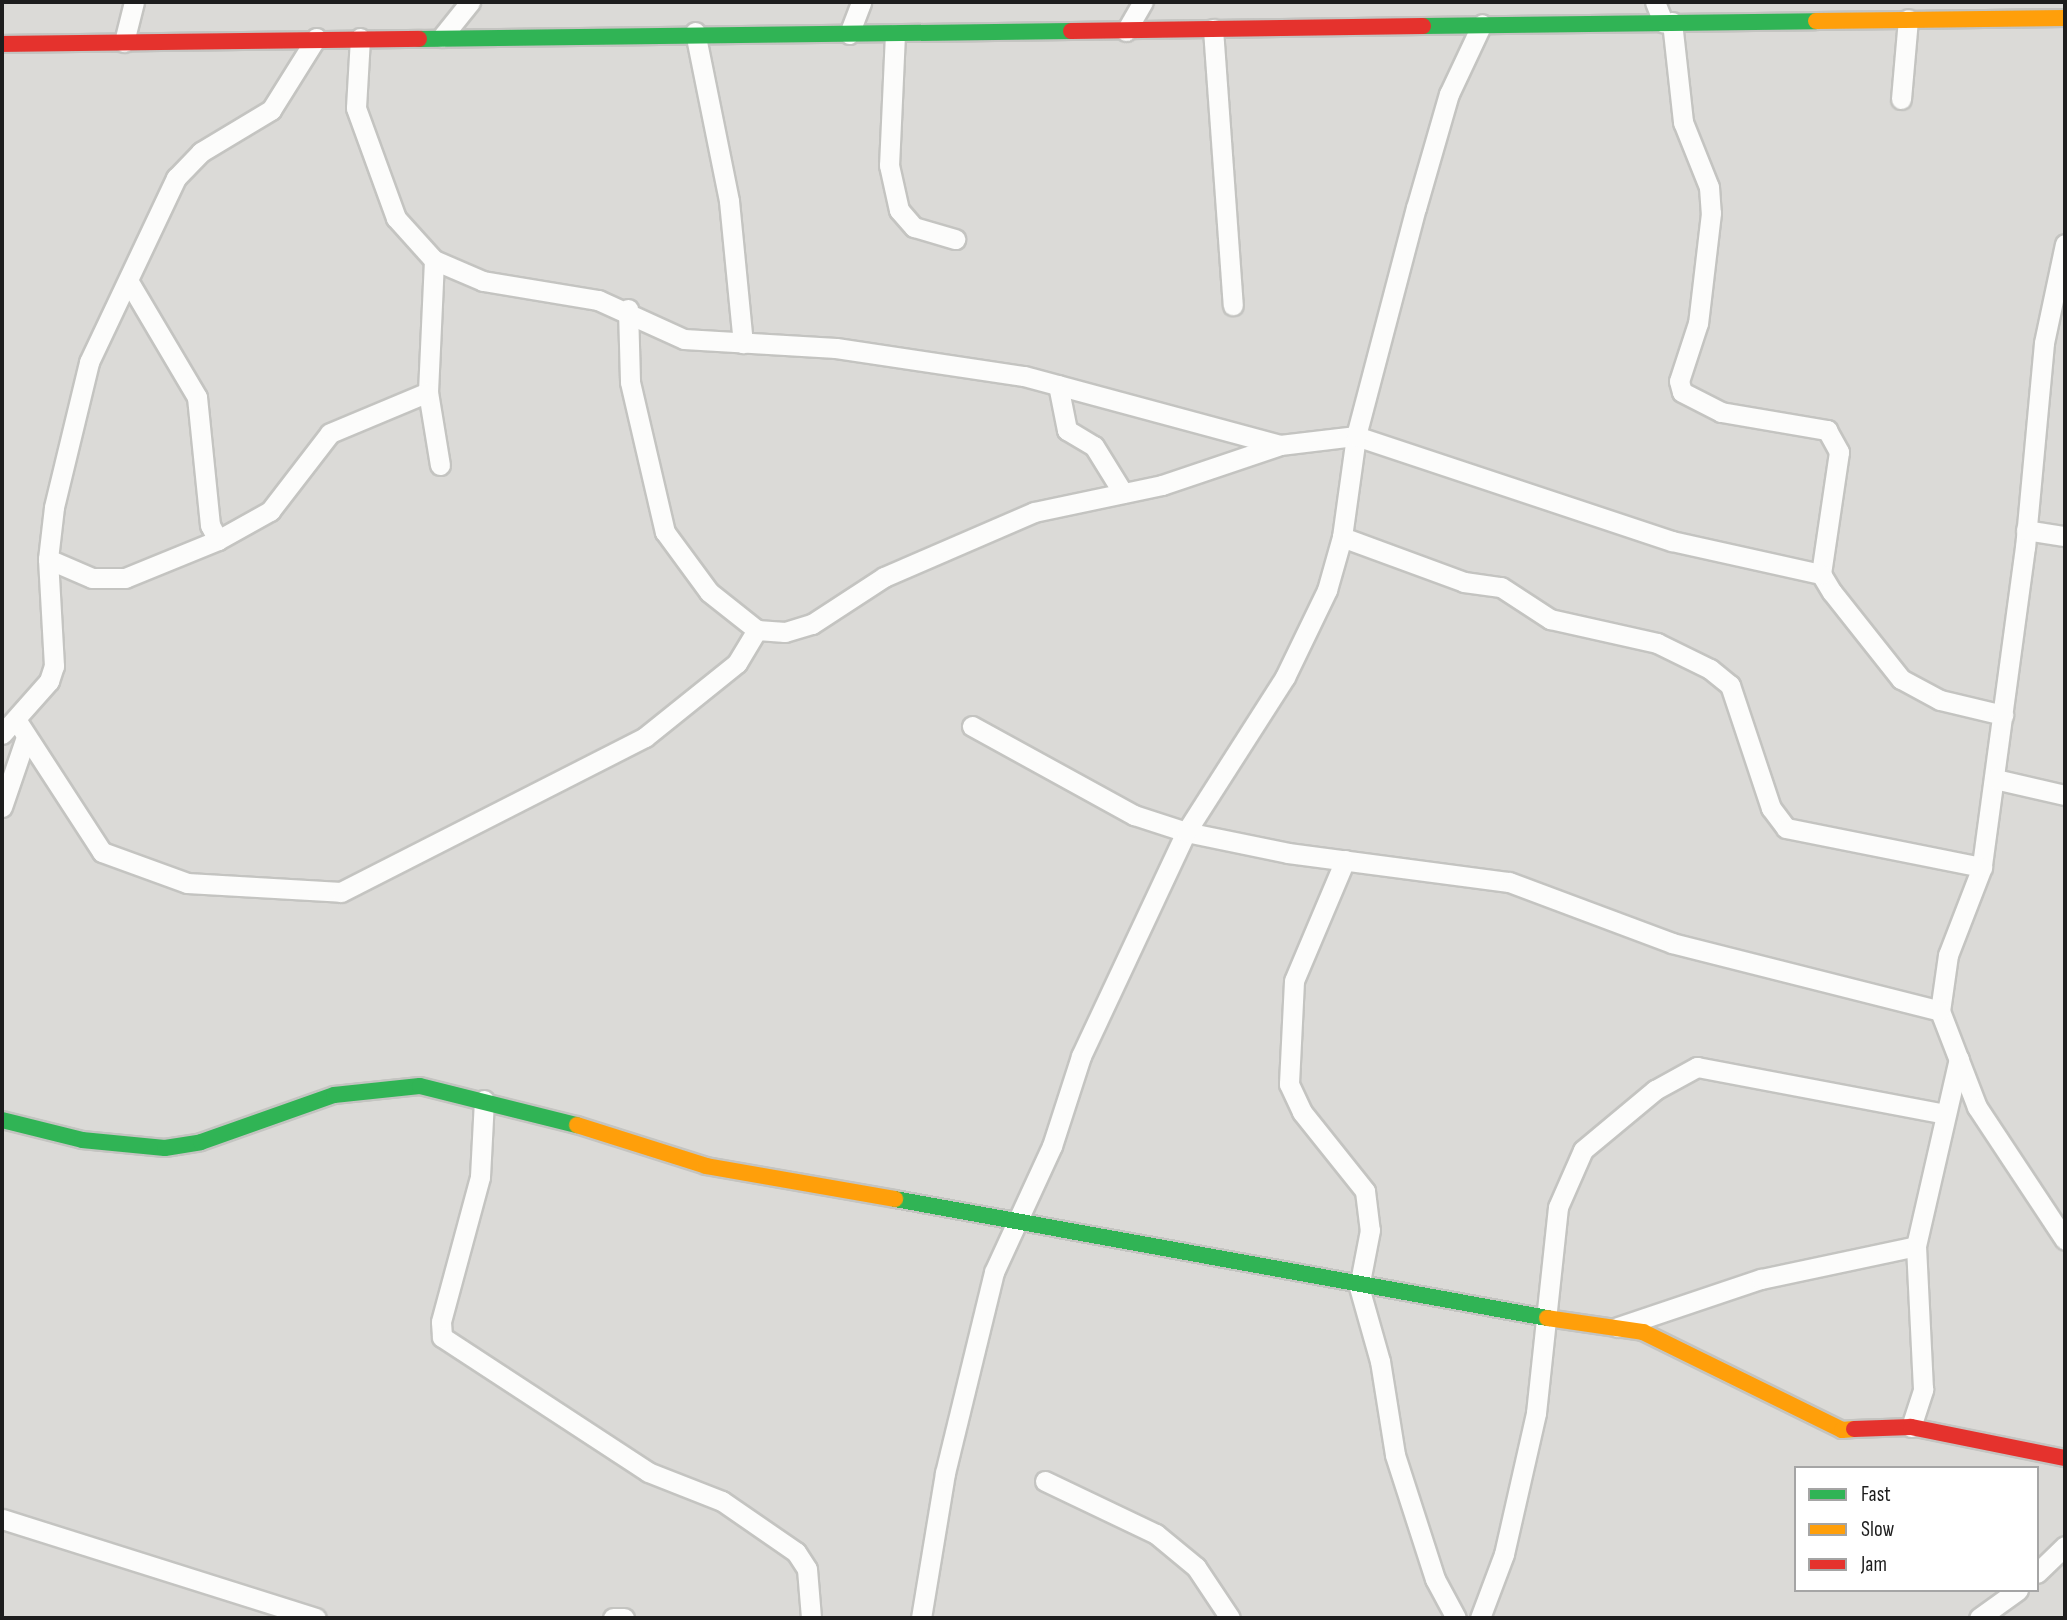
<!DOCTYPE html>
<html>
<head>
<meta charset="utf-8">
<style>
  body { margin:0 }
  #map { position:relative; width:2067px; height:1620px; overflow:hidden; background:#ecebe5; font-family:"Sofia Sans Condensed",sans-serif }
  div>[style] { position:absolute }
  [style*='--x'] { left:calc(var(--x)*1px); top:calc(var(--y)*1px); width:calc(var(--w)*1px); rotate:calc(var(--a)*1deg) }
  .residential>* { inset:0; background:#dbdad7 }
  .roads { filter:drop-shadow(2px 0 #c4c4c1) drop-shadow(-2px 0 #c4c4c1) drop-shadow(0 2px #c4c4c1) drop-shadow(0 -2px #c4c4c1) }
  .street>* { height:19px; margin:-9.5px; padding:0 9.5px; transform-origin:9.5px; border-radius:9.5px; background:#fcfcfb }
  .fast>* { height:16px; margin:-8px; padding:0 8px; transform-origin:8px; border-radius:8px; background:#30b455 }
  .slow>* { height:16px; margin:-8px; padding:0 8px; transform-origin:8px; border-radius:8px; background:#ff9f0a }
  .jam>* { height:16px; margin:-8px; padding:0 8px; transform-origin:8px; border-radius:8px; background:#e5322d }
  span { translate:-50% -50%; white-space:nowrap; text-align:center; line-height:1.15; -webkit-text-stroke:7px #fff; paint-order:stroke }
  .frame { position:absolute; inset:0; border:4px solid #1d1d1d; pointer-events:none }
  .legend { position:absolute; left:1794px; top:1466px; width:245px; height:126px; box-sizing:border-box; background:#fff; border:2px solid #a5a5a5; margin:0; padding:9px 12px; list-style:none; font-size:21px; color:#1d1d1d }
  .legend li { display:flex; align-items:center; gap:14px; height:35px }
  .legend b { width:35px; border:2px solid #a5a5a5 }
</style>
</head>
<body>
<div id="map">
  <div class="residential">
    <i style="clip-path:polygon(evenodd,2px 2px,2065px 2px,2065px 1618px,2px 1618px,2px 2px,1796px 1468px,2037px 1468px,2037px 1590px,1796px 1590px,1796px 1468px)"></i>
  </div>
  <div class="roads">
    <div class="street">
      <i style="--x:1655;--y:2;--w:22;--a:68"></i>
      <i style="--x:1672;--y:22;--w:101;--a:83.7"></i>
      <i style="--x:1683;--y:122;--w:70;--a:68.2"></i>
      <i style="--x:1709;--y:187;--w:26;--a:86"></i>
      <i style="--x:1711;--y:213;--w:111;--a:96.7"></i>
      <i style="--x:1698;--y:323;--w:61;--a:108.1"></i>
      <i style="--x:1679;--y:381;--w:11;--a:75"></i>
      <i style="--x:1682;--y:392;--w:44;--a:27.1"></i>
      <i style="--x:1721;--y:412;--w:108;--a:9.6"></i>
      <i style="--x:1827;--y:430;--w:25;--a:61"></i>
      <i style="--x:1839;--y:452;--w:123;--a:98.4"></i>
      <i style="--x:1821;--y:574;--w:21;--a:59"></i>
      <i style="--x:1832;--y:592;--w:111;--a:51.6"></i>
      <i style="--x:1901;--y:679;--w:44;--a:28.3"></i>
      <i style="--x:1940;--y:700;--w:65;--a:13.4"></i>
      <i style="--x:1213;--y:29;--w:277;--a:85.9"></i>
      <i style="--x:1126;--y:31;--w:34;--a:-60"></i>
      <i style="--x:695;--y:32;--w:172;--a:78.6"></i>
      <i style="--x:729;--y:201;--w:143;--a:84.4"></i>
      <i style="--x:849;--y:34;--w:34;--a:-69"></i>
      <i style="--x:895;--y:34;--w:131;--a:92.6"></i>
      <i style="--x:889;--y:165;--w:46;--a:77.5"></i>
      <i style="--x:899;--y:210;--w:23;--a:49"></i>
      <i style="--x:914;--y:227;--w:43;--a:16.3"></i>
      <i style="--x:442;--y:37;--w:45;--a:-51.3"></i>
      <i style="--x:360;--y:38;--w:70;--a:93.3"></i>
      <i style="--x:356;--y:108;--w:117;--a:70"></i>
      <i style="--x:396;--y:218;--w:57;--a:47.9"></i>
      <i style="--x:434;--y:260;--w:53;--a:23.2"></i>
      <i style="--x:483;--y:281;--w:117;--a:9.4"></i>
      <i style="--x:598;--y:300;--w:94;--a:24.4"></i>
      <i style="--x:684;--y:339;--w:152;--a:3.4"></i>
      <i style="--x:836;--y:348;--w:190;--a:8.5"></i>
      <i style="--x:1024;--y:376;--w:265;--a:15.1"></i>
      <i style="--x:1280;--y:445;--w:77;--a:-6.8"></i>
      <i style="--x:1356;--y:436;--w:333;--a:18.4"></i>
      <i style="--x:1672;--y:541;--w:153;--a:12.5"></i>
      <i style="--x:124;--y:42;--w:41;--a:-76"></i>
      <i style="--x:1901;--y:99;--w:80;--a:-85"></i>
      <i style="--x:2065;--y:244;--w:101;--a:102"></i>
      <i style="--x:2044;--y:343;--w:205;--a:95.3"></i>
      <i style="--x:2025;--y:547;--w:323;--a:97.7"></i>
      <i style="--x:1982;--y:867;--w:94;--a:111.1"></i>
      <i style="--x:1948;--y:955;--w:57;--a:98.1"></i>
      <i style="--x:1940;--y:1011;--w:103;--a:68.9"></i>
      <i style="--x:1977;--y:1107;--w:159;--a:56.5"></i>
      <i style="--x:434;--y:260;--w:132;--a:92.6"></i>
      <i style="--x:428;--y:392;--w:74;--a:80.7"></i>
      <i style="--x:129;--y:282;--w:134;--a:59.4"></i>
      <i style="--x:197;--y:397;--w:129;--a:84.2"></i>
      <i style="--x:210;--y:525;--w:17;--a:62"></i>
      <i style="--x:218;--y:540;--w:60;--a:-29.1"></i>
      <i style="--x:270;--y:511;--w:98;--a:-52.4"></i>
      <i style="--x:330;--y:433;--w:106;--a:-22.7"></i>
      <i style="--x:628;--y:309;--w:73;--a:88.4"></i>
      <i style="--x:630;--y:382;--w:154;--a:76.9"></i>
      <i style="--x:665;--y:532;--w:74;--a:53.7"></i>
      <i style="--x:709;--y:592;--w:61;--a:38.4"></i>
      <i style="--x:757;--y:630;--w:28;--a:4"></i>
      <i style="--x:785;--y:632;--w:28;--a:-17"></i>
      <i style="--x:812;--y:624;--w:86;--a:-33.1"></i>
      <i style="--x:884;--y:577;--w:163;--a:-23.4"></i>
      <i style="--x:1034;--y:512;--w:131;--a:-11.9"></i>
      <i style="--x:1162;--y:485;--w:122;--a:-18.6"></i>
      <i style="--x:1058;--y:385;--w:46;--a:78.7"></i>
      <i style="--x:1067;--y:430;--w:31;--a:31"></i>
      <i style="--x:1094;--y:446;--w:55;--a:58.3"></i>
      <i style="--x:2026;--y:530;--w:39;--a:9"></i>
      <i style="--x:1342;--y:537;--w:130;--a:20.2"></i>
      <i style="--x:1464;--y:582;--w:37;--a:8"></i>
      <i style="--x:1501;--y:587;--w:59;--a:33.1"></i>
      <i style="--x:1550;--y:619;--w:110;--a:12.6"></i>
      <i style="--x:1657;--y:643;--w:59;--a:26.1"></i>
      <i style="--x:1710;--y:669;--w:26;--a:39"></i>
      <i style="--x:1730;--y:685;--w:130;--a:71.6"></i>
      <i style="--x:1771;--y:808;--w:25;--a:53"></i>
      <i style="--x:1786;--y:828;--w:200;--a:11.3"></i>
      <i style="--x:48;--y:559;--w:48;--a:23.4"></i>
      <i style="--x:92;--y:578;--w:33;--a:0"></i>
      <i style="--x:125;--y:578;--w:100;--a:-22.2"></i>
      <i style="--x:17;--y:721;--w:156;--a:57"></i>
      <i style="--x:102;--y:852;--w:90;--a:20"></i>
      <i style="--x:187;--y:883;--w:154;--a:3.3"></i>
      <i style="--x:341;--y:892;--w:341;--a:-27"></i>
      <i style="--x:645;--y:737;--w:118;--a:-38.8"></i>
      <i style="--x:737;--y:663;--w:39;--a:-59"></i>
      <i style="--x:972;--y:726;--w:185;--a:28.8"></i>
      <i style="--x:1134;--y:815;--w:55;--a:18.1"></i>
      <i style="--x:1186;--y:832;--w:104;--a:11.6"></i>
      <i style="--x:1288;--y:853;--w:223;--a:7.5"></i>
      <i style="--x:1509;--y:882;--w:174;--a:20.5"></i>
      <i style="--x:1672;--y:943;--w:276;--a:14.2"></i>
      <i style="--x:2;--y:734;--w:71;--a:-48.4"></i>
      <i style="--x:49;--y:681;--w:16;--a:-72"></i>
      <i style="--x:54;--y:666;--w:107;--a:-93.2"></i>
      <i style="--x:48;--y:559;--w:52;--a:-83.4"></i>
      <i style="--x:54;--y:507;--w:149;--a:-76.4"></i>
      <i style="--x:89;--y:362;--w:204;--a:-64.7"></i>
      <i style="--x:176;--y:178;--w:36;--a:-46"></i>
      <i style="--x:201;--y:152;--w:82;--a:-31"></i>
      <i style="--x:271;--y:110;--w:85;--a:-58"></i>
      <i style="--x:1995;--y:779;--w:72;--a:12.9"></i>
      <i style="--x:2;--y:807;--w:74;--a:-71.1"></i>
      <i style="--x:1345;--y:860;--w:131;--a:112.9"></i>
      <i style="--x:1294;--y:981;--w:103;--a:92.8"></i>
      <i style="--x:1289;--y:1084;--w:31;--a:65"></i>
      <i style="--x:1302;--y:1112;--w:101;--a:51.4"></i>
      <i style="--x:1365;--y:1191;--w:39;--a:83"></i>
      <i style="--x:1370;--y:1230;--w:58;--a:100.9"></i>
      <i style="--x:1359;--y:1287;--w:77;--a:74.2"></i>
      <i style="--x:1380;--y:1361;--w:95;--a:80.9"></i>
      <i style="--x:1395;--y:1455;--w:130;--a:72.1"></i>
      <i style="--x:1435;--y:1579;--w:44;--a:61.7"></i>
      <i style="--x:484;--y:1100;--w:77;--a:93"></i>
      <i style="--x:480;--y:1177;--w:150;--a:105.1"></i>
      <i style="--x:441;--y:1322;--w:15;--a:86"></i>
      <i style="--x:442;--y:1337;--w:246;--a:33.2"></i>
      <i style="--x:648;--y:1472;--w:79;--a:21.4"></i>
      <i style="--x:722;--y:1501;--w:90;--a:34.6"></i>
      <i style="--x:796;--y:1552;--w:20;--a:57"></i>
      <i style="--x:807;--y:1569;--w:49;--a:85.3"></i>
      <i style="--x:1618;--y:1327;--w:151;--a:-18.6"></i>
      <i style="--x:1761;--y:1279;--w:158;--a:-12"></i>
      <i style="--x:1911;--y:1427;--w:40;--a:-72"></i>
      <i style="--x:1923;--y:1389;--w:143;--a:-92.8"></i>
      <i style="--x:1916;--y:1246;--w:192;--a:-77.1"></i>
      <i style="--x:1045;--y:1481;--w:123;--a:25.5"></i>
      <i style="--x:1156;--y:1534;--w:52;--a:39.5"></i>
      <i style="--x:1196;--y:1567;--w:61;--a:56.3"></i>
      <i style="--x:2;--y:1519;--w:329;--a:17.5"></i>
      <i style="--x:2037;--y:1573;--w:39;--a:-44"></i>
      <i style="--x:613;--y:1618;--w:11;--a:0"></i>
      <i style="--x:921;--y:1618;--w:147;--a:-80.6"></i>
      <i style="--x:945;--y:1473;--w:207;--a:-76.3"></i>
      <i style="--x:994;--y:1272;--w:139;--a:-65.3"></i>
      <i style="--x:1052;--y:1146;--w:95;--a:-72.1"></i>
      <i style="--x:1081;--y:1056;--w:247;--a:-64.9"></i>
      <i style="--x:1186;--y:832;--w:184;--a:-57.4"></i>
      <i style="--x:1285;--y:677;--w:97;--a:-64.2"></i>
      <i style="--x:1327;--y:590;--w:55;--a:-74.2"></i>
      <i style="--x:1342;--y:537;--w:102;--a:-82.1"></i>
      <i style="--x:1356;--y:436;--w:236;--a:-75.3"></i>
      <i style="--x:1416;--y:208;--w:119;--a:-73.9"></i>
      <i style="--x:1449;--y:94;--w:77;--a:-64.8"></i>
      <i style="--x:1480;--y:1618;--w:68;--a:-69.4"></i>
      <i style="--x:1504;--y:1554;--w:145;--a:-77.2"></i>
      <i style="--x:1536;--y:1413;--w:207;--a:-83.9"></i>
      <i style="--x:1558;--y:1207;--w:62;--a:-66.3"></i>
      <i style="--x:1583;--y:1150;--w:94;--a:-39.8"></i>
      <i style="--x:1655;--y:1090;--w:48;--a:-28.7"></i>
      <i style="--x:1697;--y:1067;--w:253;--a:10.7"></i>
      <i style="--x:1979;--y:1618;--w:48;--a:-35.7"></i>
    </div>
    <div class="fast">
      <i style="--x:1423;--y:26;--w:393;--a:-0.7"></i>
      <i style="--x:419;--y:39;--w:652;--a:-0.7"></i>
      <i style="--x:2;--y:1120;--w:82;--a:14"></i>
      <i style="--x:82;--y:1140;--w:83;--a:5.5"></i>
      <i style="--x:165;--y:1148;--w:36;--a:-9"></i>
      <i style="--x:201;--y:1142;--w:141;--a:-19.5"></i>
      <i style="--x:334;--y:1095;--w:86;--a:-6"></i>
      <i style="--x:420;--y:1086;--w:162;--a:14"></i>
      <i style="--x:895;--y:1199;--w:663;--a:10.34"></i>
    </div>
    <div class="slow">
      <i style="--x:1816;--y:21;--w:249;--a:-0.7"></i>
      <i style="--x:577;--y:1125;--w:135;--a:17.6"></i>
      <i style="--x:706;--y:1166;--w:192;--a:9.9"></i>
      <i style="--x:1547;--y:1318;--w:97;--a:8.3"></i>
      <i style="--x:1643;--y:1332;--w:222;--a:26.2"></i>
      <i style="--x:1842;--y:1430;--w:12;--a:-5"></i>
    </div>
    <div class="jam">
      <i style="--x:1071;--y:31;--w:352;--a:-0.8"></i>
      <i style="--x:2;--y:44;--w:417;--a:-0.7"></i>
      <i style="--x:1854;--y:1429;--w:57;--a:-2"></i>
      <i style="--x:1911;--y:1427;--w:157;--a:11.4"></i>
    </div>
  </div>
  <div class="frame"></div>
  <ul class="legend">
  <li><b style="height:9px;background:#30b455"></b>Fast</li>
  <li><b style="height:9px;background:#ff9f0a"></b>Slow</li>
  <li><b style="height:9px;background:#e5322d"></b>Jam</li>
  </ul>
</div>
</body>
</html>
